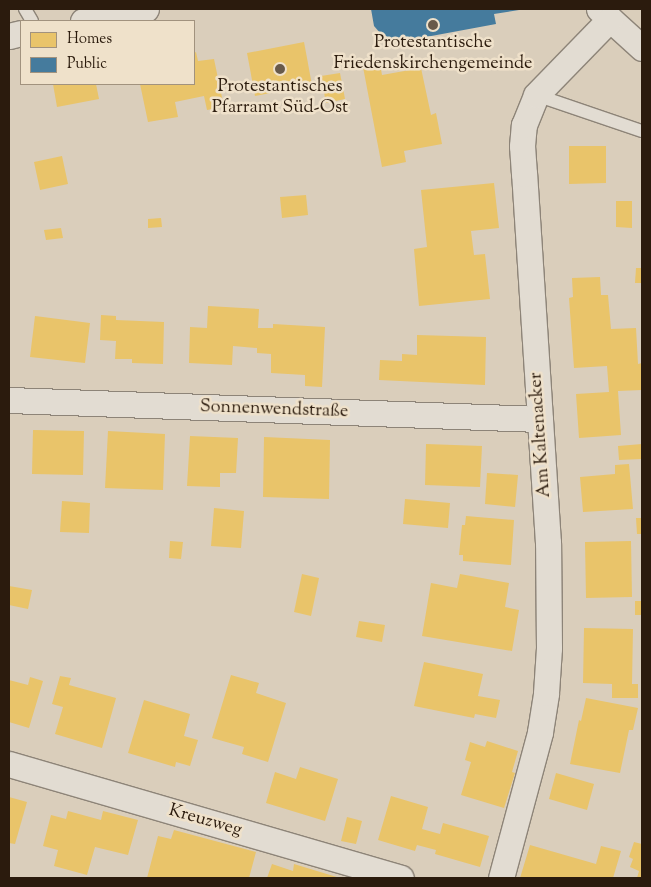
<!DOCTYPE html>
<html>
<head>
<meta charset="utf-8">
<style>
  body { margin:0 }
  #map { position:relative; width:651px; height:887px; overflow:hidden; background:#dacebb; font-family:"Sorts Mill Goudy",serif }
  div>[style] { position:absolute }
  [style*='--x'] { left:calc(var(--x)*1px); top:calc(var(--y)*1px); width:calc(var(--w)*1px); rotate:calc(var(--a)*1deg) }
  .homes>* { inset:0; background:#e9c46a }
  .public>* { inset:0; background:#457b9d }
  .roads { filter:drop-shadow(1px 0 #8d8478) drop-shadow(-1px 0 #8d8478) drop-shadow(0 1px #8d8478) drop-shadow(0 -1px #8d8478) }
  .lane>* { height:12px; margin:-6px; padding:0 6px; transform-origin:6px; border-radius:6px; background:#e2dcd2 }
  .street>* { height:25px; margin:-12.5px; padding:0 12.5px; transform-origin:12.5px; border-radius:12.5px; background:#e2dcd2 }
  .dots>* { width:14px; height:14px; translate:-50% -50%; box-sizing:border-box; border:2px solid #efe1ca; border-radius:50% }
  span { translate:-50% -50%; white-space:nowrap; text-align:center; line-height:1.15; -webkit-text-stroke:5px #efe1ca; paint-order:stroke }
  .poi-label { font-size:18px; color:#2b1b0d }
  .street-label { font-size:18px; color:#2b1b0d }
  .frame { position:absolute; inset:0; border:10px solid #2b1b0d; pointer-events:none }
  .legend { position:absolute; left:20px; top:20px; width:175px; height:65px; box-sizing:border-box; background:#efe1ca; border:1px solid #a1927e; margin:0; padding:6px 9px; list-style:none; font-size:15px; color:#2b1b0d }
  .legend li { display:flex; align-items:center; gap:10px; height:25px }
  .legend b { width:25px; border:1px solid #a1927e }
</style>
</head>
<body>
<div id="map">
  <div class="homes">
    <i style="clip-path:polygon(304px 42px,312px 85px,255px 96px,247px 53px)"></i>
    <i style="clip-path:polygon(196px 52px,198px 61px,214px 59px,224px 107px,207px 110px,204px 96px,175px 102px,178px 117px,148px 122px,140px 84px,194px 84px,194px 53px)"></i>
    <i style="clip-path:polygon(380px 64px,382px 75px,421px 68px,431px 115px,436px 113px,442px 144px,404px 151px,406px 162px,382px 167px,363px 67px)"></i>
    <i style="clip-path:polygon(340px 73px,345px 99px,326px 103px,321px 76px)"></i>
    <i style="clip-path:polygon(53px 84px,96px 84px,99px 99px,57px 107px)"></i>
    <i style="clip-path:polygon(569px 146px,606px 146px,606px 183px,569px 184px)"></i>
    <i style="clip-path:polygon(62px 156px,68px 184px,40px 190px,34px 162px)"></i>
    <i style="clip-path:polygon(494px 183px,499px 228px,471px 231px,474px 255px,485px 254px,490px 299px,419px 306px,414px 249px,427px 247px,421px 190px)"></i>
    <i style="clip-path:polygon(306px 195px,308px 215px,282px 218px,280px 197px)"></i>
    <i style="clip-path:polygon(616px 201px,632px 201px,632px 228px,616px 227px)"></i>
    <i style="clip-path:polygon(161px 218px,162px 227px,148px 228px,148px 219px)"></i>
    <i style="clip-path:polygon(61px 228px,63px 238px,46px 240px,44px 230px)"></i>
    <i style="clip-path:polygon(636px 268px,642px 268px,642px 283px,635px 283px)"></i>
    <i style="clip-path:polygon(600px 277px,601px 295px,608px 295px,611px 329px,636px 328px,638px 364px,642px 363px,642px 390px,618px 391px,621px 435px,579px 438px,576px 394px,609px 392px,607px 366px,574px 368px,569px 298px,573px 297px,572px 278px)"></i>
    <i style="clip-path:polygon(208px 306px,259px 309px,258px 328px,273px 328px,273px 324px,325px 327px,322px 387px,305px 386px,305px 375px,271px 373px,271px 354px,257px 353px,257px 348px,233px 346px,232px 365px,189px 363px,190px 327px,207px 328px)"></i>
    <i style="clip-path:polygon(101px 315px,116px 316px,116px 320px,164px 322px,163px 364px,132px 363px,132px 359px,115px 359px,116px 341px,100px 340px)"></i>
    <i style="clip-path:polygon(35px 316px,90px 323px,85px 363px,30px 357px)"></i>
    <i style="clip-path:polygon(417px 335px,486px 337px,485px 385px,379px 380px,380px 360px,402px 361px,402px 354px,417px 355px)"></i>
    <i style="clip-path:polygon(33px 430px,84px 431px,83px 475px,32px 474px)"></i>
    <i style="clip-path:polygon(108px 431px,165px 434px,163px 490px,105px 488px)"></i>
    <i style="clip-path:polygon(190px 436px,238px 438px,236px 473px,220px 473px,220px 487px,187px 486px)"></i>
    <i style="clip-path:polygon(264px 437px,330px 440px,329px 499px,263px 497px)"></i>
    <i style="clip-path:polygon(426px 444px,482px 446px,480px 487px,425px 485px)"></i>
    <i style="clip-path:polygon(642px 444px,642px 459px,619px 460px,618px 446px)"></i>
    <i style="clip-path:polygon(629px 464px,633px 509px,583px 512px,580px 477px,615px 474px,615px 465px)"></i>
    <i style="clip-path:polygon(487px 473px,518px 475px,515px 507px,485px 504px)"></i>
    <i style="clip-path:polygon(405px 499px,450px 503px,448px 528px,403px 524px)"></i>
    <i style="clip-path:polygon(62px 501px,90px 503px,89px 533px,60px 532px)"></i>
    <i style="clip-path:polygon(214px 508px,244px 511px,241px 548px,211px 546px)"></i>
    <i style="clip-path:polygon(466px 516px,514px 520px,511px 565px,463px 561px,463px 555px,459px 555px,462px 525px,465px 525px)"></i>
    <i style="clip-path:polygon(636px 518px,642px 518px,642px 534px,637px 534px)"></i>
    <i style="clip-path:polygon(170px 541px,183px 542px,181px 559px,169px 558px)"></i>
    <i style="clip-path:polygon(631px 541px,632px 597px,586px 598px,585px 542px)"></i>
    <i style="clip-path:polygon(302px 574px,319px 578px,311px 616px,294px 612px)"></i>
    <i style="clip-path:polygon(460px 574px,509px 583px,505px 607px,519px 610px,512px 651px,422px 636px,431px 583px,457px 588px)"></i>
    <i style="clip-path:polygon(9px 586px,32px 590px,28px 609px,9px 605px)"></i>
    <i style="clip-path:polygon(635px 601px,642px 601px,642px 615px,635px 615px)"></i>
    <i style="clip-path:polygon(359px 621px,385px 625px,382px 642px,356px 637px)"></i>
    <i style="clip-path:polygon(584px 628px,633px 629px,632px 684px,638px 684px,638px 698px,612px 698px,612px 684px,583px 683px)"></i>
    <i style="clip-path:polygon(424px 662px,483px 674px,478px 696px,500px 700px,496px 718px,475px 714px,474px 718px,414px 706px)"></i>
    <i style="clip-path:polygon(231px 675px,259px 683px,256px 693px,286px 703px,268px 762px,242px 754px,244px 747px,212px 738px)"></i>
    <i style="clip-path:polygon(60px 676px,71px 678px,69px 685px,116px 698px,102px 748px,55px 734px,63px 707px,52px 704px)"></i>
    <i style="clip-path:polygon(30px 677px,43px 681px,29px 728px,9px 722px,9px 680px,28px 685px)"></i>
    <i style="clip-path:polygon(586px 698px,638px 708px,633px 730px,629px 730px,620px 773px,570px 764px,579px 720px,581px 721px)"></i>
    <i style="clip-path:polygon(144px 700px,190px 714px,184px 736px,198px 740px,190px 766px,176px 762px,175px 767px,128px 753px)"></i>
    <i style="clip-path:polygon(487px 741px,518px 751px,512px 772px,515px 773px,504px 808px,461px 795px,471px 762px,465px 760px,470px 742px,485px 747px)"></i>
    <i style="clip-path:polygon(300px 767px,338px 779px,325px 821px,266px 803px,275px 772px,296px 779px)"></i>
    <i style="clip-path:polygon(556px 773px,594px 784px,587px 810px,549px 799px)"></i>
    <i style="clip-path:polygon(391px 796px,428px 807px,422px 829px,440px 834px,443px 823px,489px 836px,480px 867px,435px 854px,436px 850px,417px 845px,415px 851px,378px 840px)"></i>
    <i style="clip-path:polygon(9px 797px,27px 802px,15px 844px,9px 843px)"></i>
    <i style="clip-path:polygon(68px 811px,101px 820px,103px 811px,138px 820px,128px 855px,95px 847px,87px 875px,54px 866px,58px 850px,43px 846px,51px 815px,66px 819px)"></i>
    <i style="clip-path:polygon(347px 817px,362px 821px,356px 844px,341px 841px)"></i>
    <i style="clip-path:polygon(174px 830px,256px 852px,249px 878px,147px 878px,158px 836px,171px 839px)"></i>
    <i style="clip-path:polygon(634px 842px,642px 844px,642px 878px,637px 878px,639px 871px,630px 867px,633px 859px,629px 857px)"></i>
    <i style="clip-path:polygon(530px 845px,596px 864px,601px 846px,621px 851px,613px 878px,520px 878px)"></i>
    <i style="clip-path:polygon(272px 864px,293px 871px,294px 864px,340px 878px,267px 878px)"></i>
  </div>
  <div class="public">
    <i style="clip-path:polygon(371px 9px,519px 9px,519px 10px,494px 14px,496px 24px,399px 42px,381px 34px,374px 26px)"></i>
  </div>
  <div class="roads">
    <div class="lane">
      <i style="--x:25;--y:9;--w:14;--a:60"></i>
      <i style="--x:536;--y:95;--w:112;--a:18.8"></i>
    </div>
    <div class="street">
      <i style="--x:599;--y:9;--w:58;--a:42.2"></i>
      <i style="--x:83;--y:21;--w:64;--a:-10.8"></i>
      <i style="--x:9;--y:36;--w:12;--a:-14"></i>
      <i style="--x:9;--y:400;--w:531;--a:2.05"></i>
      <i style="--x:9;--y:764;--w:408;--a:16.2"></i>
      <i style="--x:501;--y:878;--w:151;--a:-75"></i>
      <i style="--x:540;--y:732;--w:39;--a:-81"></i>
      <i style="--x:546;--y:693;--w:45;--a:-86.2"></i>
      <i style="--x:549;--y:648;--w:105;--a:-90.5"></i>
      <i style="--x:548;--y:543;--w:370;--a:-93.7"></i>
      <i style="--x:524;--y:174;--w:28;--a:-94"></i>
      <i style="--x:522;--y:146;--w:21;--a:-85"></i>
      <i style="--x:524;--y:125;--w:32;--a:-68"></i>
      <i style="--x:536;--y:95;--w:106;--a:-45.8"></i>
    </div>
  </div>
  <div class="dots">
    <i style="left:433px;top:25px;background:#685a4a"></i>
    <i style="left:280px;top:69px;background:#685a4a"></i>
  </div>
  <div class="poi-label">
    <span style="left:433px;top:54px">Protestantische<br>Friedenskirchengemeinde</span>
    <span style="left:280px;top:98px">Protestantisches<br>Pfarramt Süd-Ost</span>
  </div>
  <div class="street-label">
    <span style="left:274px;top:410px;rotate:2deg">Sonnenwendstraße</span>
    <span style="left:541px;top:435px;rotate:-94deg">Am Kaltenacker</span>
    <span style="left:205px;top:821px;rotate:16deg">Kreuzweg</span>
  </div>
  <div class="frame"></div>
  <ul class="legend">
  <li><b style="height:14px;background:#e9c46a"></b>Homes</li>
  <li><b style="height:14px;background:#457b9d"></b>Public</li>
  </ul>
</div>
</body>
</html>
